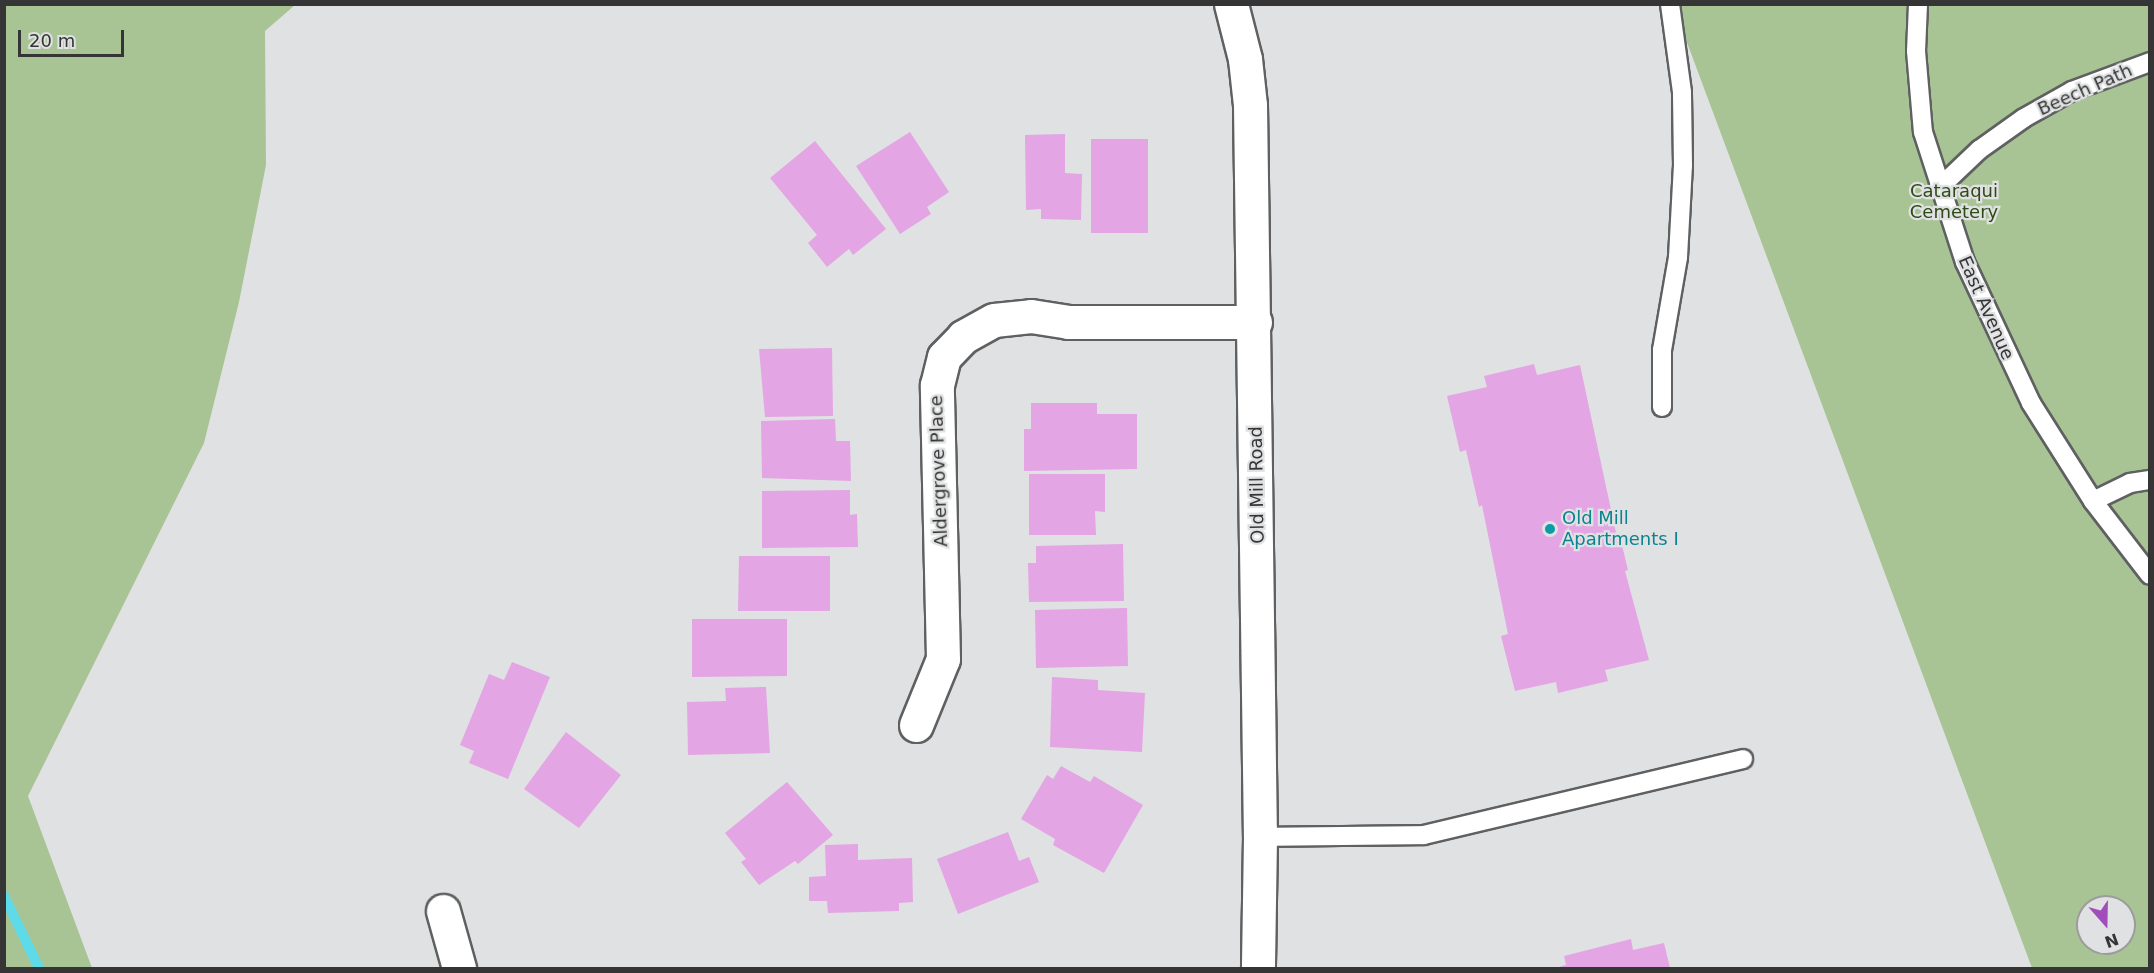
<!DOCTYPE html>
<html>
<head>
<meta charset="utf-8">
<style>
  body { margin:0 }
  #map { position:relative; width:2154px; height:973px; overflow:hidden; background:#e0e1e2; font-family:"DejaVu Sans",sans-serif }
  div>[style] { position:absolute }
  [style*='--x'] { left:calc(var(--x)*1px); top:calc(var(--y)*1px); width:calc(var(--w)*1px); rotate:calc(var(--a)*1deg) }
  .green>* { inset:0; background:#a8c494 }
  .stream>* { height:10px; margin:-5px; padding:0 5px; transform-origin:5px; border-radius:5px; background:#5fdae8 }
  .building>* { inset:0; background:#e3a5e4 }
  .roads { filter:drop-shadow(2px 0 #5f6061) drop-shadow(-2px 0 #5f6061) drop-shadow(0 2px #5f6061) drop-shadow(0 -2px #5f6061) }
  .service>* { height:18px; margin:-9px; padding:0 9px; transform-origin:9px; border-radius:9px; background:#fff }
  .minor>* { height:33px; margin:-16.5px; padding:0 16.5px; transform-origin:16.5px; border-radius:16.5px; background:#fff }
  .dots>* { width:16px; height:16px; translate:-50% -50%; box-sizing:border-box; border:3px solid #e0e1e2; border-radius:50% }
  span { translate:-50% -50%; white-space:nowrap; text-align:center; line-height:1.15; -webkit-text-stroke:4.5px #e0e1e2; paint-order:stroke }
  .street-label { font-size:18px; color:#353535 }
  .park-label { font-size:18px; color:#2f4a17 }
  .culture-label { font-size:18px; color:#0d838f }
  .left { translate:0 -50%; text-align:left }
  .frame { position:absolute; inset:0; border:6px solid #353535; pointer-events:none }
  .north { position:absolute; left:2076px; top:895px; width:60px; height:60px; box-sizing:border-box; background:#e0e1e2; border:2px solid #9c9c9d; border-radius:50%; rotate:160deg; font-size:16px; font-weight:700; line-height:24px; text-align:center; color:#353535 }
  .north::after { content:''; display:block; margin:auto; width:21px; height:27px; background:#a14ebc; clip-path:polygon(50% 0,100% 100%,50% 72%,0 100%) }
  .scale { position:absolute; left:18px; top:30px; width:106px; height:27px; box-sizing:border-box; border:3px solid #353535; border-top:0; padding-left:8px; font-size:18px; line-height:21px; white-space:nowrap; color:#353535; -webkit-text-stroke:4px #e0e1e2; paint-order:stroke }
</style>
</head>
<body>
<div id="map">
  <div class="green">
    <i style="clip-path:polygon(5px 4px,295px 5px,265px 31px,266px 165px,239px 302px,204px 443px,28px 796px,92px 968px,5px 968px)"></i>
    <i style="clip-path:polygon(evenodd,1673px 5px,2149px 5px,2149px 968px,2032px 968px,1673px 5px,2088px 907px,2124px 907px,2124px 943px,2088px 943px,2088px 907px)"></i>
  </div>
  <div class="stream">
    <i style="--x:4;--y:896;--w:80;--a:64.1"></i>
  </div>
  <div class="building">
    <i style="clip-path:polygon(910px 132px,949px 192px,927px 207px,931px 214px,900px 234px,856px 166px)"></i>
    <i style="clip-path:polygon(1065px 134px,1065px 173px,1082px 174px,1081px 220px,1041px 219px,1041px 209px,1026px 210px,1025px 135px)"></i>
    <i style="clip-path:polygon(1091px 139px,1148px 139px,1148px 233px,1091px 233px)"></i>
    <i style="clip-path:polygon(815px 141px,886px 229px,853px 255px,849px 249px,827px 267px,808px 243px,817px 235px,770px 178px)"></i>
    <i style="clip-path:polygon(832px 348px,833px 416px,765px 417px,759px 349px)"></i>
    <i style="clip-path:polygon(1534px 364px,1537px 375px,1580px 365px,1616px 533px,1619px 533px,1628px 570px,1625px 571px,1649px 660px,1605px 670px,1608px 681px,1558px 693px,1556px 682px,1515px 691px,1501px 636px,1508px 634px,1482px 505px,1479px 507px,1466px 450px,1460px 452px,1447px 396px,1487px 387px,1484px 376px)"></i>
    <i style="clip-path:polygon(1031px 403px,1097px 403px,1097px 414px,1137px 414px,1137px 469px,1024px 471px,1024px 429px,1031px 429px)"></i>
    <i style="clip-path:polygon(835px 419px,836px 441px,850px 441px,851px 481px,762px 478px,761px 421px)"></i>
    <i style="clip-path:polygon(1029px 474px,1105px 474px,1105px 512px,1095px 511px,1096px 535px,1029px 535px)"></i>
    <i style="clip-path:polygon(850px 490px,850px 515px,857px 514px,858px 547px,762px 548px,762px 491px)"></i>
    <i style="clip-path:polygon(1123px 544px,1124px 601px,1029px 602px,1028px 563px,1036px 563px,1036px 546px)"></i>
    <i style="clip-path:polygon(739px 556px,830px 556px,830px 611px,738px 611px)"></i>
    <i style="clip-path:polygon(1127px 608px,1128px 666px,1036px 668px,1035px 610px)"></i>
    <i style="clip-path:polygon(692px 619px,787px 619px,787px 676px,692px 677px)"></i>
    <i style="clip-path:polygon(512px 662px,550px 677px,508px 779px,469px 763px,474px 751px,460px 745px,489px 674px,504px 680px)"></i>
    <i style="clip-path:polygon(1052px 677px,1098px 680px,1098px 690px,1145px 693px,1142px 752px,1050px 747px)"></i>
    <i style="clip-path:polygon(766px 687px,770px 753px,688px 755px,687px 702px,726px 701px,725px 688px)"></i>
    <i style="clip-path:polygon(566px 732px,621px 775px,579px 828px,524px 789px)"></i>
    <i style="clip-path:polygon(1061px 766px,1090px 782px,1094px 776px,1143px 805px,1104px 873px,1053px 845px,1055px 839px,1021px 819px,1047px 775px,1053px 779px)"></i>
    <i style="clip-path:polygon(787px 782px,833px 835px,798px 864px,795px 861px,759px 885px,741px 862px,746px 859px,725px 833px)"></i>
    <i style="clip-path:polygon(1008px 832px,1019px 861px,1029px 857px,1039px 882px,958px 914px,937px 859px)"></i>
    <i style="clip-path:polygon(858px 844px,858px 860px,912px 858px,913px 902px,899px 903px,899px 911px,828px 913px,827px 901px,809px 901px,809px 877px,826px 876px,825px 845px)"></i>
    <i style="clip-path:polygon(1631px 939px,1633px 950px,1664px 943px,1670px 968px,1555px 968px,1566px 965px,1564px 956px)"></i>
  </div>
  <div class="roads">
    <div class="service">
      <i style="--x:1918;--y:4;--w:47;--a:92.4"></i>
      <i style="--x:1916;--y:51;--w:81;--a:85.1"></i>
      <i style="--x:1923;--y:132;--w:137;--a:72.1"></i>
      <i style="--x:1965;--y:262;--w:156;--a:64.9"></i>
      <i style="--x:2031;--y:403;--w:116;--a:57.7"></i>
      <i style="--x:2093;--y:501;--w:93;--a:52.4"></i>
      <i style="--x:1938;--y:189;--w:57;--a:-43.6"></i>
      <i style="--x:1979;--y:150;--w:55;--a:-35.4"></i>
      <i style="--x:2024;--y:118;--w:55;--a:-29.4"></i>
      <i style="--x:2072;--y:91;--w:83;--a:-20.4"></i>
      <i style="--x:1662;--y:407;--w:57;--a:-90"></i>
      <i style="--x:1662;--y:350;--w:94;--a:-80.2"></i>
      <i style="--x:1678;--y:257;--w:91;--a:-86.9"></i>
      <i style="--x:1683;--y:166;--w:74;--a:-90.8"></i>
      <i style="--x:1682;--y:92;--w:89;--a:-97.8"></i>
      <i style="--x:2093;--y:501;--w:41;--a:-25.9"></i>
      <i style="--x:2130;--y:483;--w:20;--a:-9"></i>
      <i style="--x:1260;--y:837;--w:164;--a:-0.7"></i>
      <i style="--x:1424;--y:835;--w:328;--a:-13.4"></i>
    </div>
    <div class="minor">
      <i style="--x:1231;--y:4;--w:57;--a:75.7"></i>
      <i style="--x:1245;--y:59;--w:46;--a:83.8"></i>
      <i style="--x:1250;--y:105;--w:732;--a:89.22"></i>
      <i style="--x:1260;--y:837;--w:131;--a:90.9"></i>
      <i style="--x:916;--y:725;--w:71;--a:-67.8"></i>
      <i style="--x:943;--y:659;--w:274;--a:-91.3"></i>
      <i style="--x:937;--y:385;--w:29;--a:-76"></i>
      <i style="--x:944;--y:357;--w:28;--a:-46"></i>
      <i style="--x:963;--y:337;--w:35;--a:-29"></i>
      <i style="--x:994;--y:320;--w:37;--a:-6"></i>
      <i style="--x:1031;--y:316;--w:37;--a:9"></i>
      <i style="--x:1068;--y:322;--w:187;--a:0"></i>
      <i style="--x:443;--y:911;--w:59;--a:74.3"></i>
    </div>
  </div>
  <div class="dots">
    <i style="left:1550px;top:529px;background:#0f9aa8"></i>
  </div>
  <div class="street-label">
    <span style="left:2085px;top:90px;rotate:-24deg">Beech Path</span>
    <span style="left:1986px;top:308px;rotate:66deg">East Avenue</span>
    <span style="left:939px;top:471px;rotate:-92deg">Aldergrove Place</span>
    <span style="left:1257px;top:485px;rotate:-91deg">Old Mill Road</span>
  </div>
  <div class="park-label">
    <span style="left:1954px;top:202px">Cataraqui<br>Cemetery</span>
  </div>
  <div class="culture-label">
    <span class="left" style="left:1562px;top:529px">Old Mill<br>Apartments I</span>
  </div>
  <div class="frame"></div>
  <div class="north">N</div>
  <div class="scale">20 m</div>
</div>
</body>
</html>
